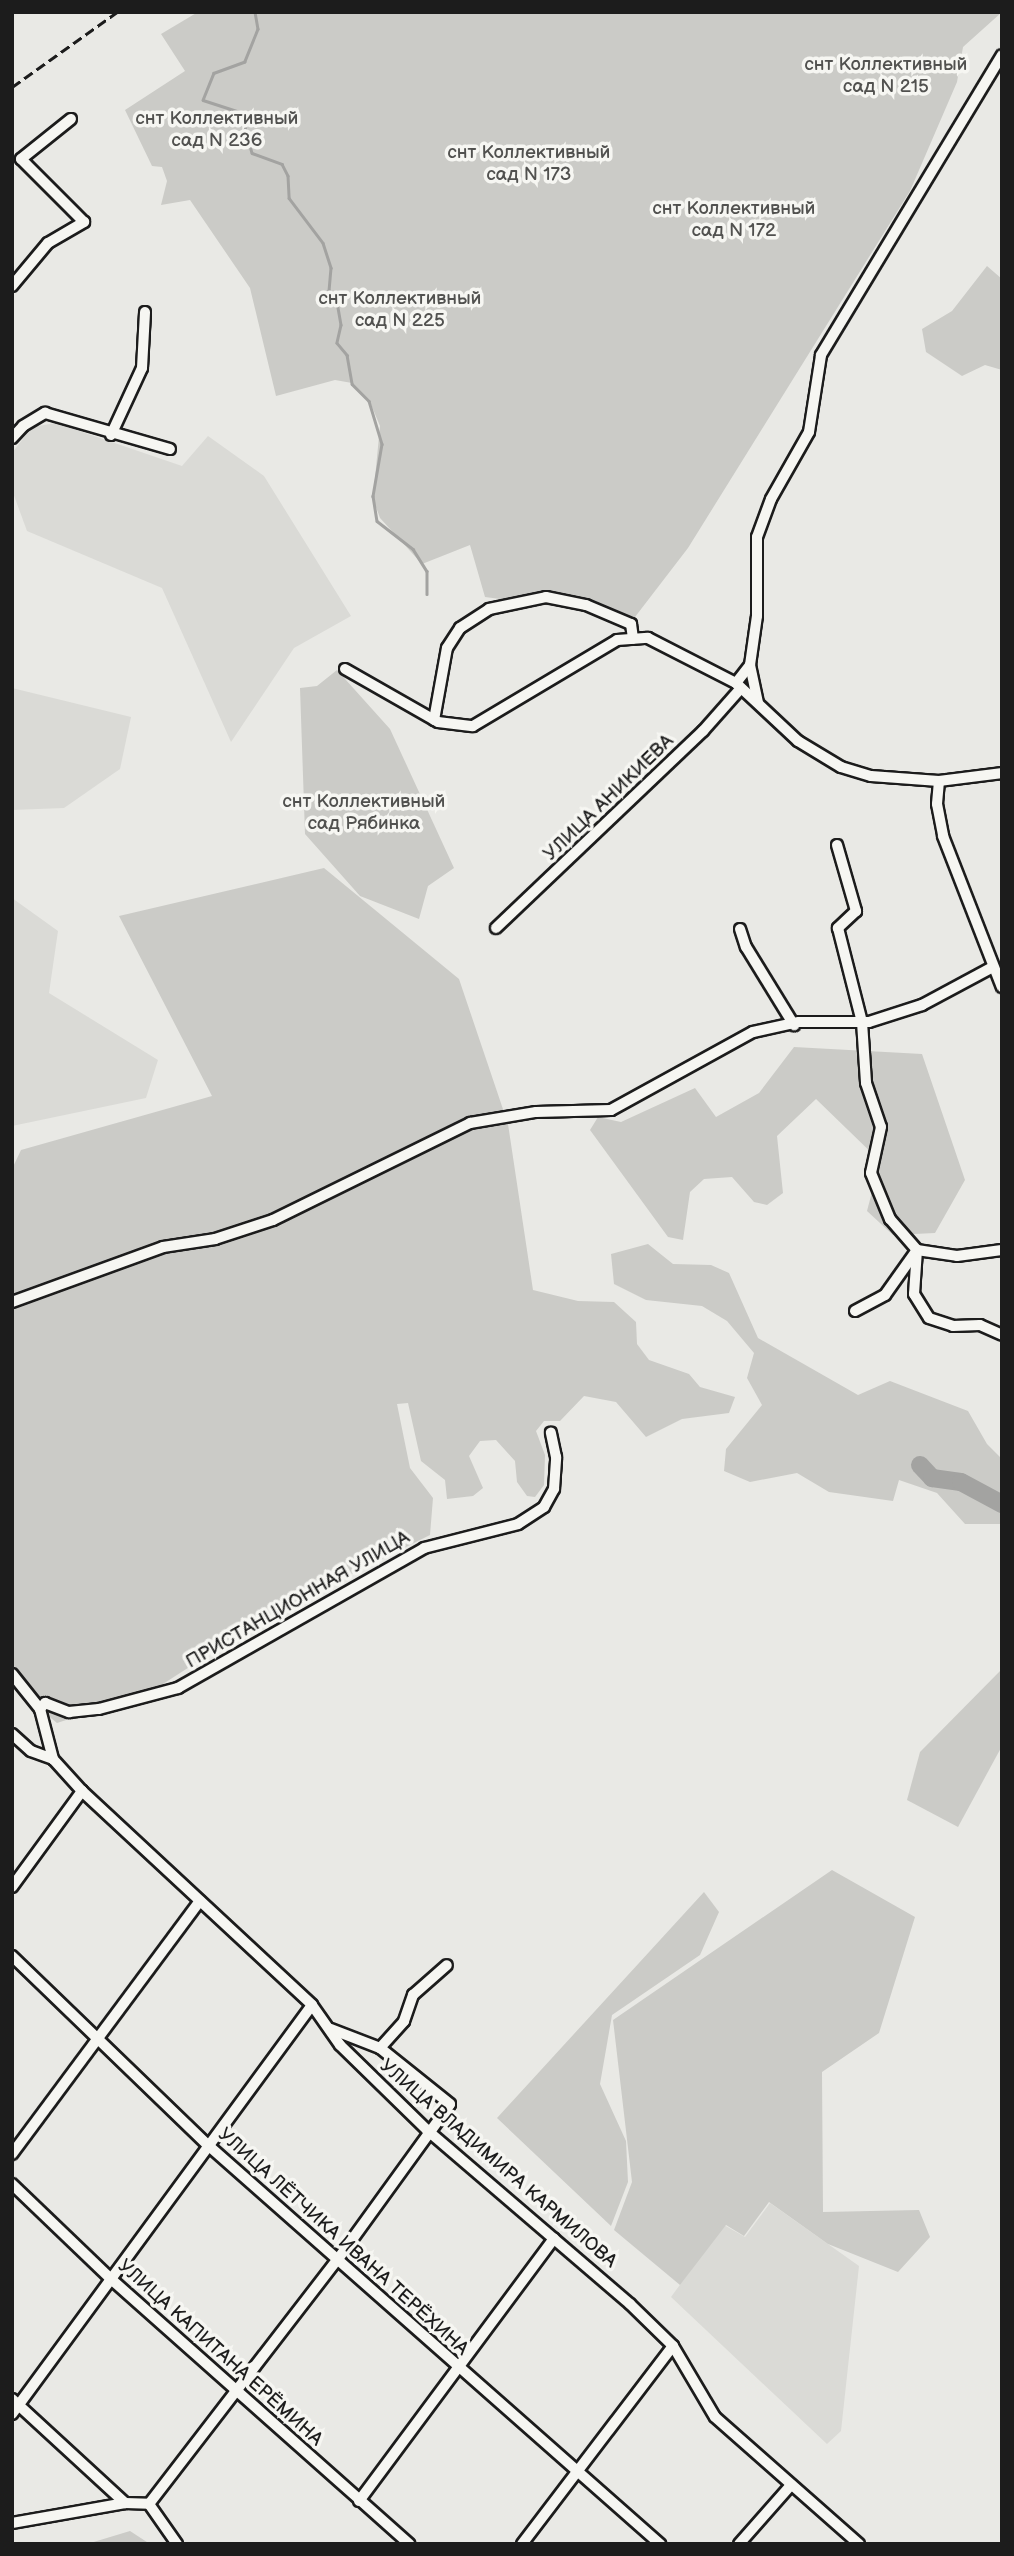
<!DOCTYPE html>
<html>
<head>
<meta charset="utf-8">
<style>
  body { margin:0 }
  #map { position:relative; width:1014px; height:2556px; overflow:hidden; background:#e9e9e5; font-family:"Balsamiq Sans",sans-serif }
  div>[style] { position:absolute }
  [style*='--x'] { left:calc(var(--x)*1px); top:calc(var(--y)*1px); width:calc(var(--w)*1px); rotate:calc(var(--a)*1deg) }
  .built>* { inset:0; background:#dadad6 }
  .green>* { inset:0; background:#cbcbc7 }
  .stream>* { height:2.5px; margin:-1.25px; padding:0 1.25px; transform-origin:1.25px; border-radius:1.25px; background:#a3a3a1 }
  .river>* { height:18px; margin:-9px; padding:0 9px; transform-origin:9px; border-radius:9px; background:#a3a3a1 }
  .roads { filter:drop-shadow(2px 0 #1c1c1c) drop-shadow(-2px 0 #1c1c1c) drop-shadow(0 2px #1c1c1c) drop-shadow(0 -2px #1c1c1c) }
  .street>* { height:10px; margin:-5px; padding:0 5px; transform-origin:5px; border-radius:5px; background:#f6f6f2 }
  .rail>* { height:2.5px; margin-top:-1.25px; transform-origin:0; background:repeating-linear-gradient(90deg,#1c1c1c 0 10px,transparent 0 15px) }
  span { translate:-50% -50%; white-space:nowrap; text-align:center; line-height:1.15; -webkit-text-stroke:7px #f6f6f2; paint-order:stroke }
  .park-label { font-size:19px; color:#51514f }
  .street-label { font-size:19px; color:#1c1c1c }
  .frame { position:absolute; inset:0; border:14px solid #1c1c1c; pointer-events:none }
</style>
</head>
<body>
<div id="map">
  <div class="built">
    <i style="clip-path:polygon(56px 423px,182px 466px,208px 436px,264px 476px,351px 616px,294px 648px,231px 742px,162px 588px,27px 531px,12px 490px,12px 453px,32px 427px)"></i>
    <i style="clip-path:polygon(12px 688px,131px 717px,120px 769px,64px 808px,12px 810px)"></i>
    <i style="clip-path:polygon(12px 898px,58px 931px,49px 993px,158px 1060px,146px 1098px,12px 1126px)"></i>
    <i style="clip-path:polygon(770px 2203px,859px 2266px,841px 2431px,827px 2444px,671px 2297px,724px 2225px,745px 2237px)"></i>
  </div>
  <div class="green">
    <i style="clip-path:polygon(198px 12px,1002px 12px,963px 47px,957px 82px,910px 191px,688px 548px,635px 617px,485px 597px,470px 545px,422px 564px,380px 518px,373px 499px,380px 426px,370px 402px,352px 383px,335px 380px,276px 396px,250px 288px,190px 200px,161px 205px,167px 181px,162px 167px,152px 166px,125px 110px,185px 71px,161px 34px)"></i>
    <i style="clip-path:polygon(987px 266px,1002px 279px,1002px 370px,985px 365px,962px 376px,926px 352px,922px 329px,952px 311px)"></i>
    <i style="clip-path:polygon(337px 670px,390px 729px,454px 868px,428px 886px,419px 919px,360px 896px,305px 834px,300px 688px,317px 686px)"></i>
    <i style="clip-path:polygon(324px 868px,459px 979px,508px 1124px,533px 1290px,578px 1301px,614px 1302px,636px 1322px,637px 1344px,649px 1360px,689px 1374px,700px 1387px,735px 1397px,729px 1413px,682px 1419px,646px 1437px,616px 1402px,584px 1396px,560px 1421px,544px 1421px,536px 1431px,545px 1455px,544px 1485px,535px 1497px,527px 1496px,517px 1482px,515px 1461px,496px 1440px,480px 1441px,469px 1456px,483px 1488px,473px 1496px,447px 1499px,445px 1480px,421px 1461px,408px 1403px,397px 1404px,410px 1468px,433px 1498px,430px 1535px,270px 1615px,149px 1693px,57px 1723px,12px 1686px,12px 1169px,21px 1150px,212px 1096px,119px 916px)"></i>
    <i style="clip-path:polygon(794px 1047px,922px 1054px,965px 1180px,935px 1233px,893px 1235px,867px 1211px,880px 1161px,816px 1099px,777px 1136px,783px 1193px,767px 1205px,754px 1202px,732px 1177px,704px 1179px,690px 1192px,683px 1240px,668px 1237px,590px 1130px,598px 1117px,621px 1122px,695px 1088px,716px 1117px,759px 1093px)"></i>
    <i style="clip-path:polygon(648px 1244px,673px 1264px,711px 1265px,729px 1273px,758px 1338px,858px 1395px,890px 1381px,968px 1411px,987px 1444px,1002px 1459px,1002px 1524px,965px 1524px,937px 1493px,899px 1480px,893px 1501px,829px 1492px,797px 1473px,750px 1482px,724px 1471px,726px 1449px,762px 1405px,747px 1378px,754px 1353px,727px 1321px,702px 1306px,646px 1300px,614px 1284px,611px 1254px)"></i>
    <i style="clip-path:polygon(1002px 1669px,1002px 1746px,958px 1827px,907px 1800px,920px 1752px)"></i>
    <i style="clip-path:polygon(832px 1870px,915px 1917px,879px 2033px,822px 2072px,823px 2212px,919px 2210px,930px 2237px,898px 2272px,828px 2244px,769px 2202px,744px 2236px,726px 2225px,680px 2285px,614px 2230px,632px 2182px,613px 2020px)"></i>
    <i style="clip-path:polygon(704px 1892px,719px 1912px,700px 1955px,612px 2015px,600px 2084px,626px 2141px,628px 2182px,611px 2226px,497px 2118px)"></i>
    <i style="clip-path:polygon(130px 2531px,150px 2544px,87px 2544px)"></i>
  </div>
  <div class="stream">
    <i style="--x:255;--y:12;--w:17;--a:80"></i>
    <i style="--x:258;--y:29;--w:35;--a:112"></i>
    <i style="--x:245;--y:62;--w:33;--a:160"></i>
    <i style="--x:214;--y:73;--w:29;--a:112"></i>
    <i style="--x:203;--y:100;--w:40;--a:18"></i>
    <i style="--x:241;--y:112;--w:42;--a:75"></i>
    <i style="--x:252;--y:153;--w:32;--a:20"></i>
    <i style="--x:282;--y:164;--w:13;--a:63"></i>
    <i style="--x:288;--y:176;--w:22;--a:87"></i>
    <i style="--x:289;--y:198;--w:56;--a:52.9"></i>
    <i style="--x:323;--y:243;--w:26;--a:72"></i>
    <i style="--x:331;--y:268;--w:22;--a:95"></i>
    <i style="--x:329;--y:290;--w:14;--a:56"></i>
    <i style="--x:337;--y:302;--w:23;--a:80"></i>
    <i style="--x:341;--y:325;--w:18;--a:103"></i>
    <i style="--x:337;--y:343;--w:16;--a:50"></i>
    <i style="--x:347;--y:355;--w:29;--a:80"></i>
    <i style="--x:352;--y:384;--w:24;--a:45"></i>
    <i style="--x:369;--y:401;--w:45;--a:73.2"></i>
    <i style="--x:382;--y:444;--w:53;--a:99.8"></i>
    <i style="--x:373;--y:496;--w:25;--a:81"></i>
    <i style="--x:377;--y:521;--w:46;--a:37.9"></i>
    <i style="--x:413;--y:549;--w:26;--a:58"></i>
    <i style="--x:427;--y:571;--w:23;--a:90"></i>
  </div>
  <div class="river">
    <i style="--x:920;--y:1465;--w:18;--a:47"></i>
    <i style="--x:932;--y:1478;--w:29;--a:8"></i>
    <i style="--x:961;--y:1482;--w:47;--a:28.2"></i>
  </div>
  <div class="roads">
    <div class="street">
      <i style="--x:12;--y:286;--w:56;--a:-50.1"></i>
      <i style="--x:48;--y:243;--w:42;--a:-30.3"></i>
      <i style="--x:84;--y:222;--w:89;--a:-135"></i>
      <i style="--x:21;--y:159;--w:64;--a:-38.7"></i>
      <i style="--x:111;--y:435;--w:74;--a:-65.2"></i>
      <i style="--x:142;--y:368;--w:56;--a:-86.9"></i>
      <i style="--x:12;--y:438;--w:16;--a:-47"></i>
      <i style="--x:23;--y:426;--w:26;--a:-31"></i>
      <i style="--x:45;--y:413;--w:130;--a:16.1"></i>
      <i style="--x:750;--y:665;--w:38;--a:78"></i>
      <i style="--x:345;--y:669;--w:107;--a:29.7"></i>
      <i style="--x:438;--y:722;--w:35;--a:7"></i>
      <i style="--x:473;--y:726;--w:168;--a:-30.8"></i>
      <i style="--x:617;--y:640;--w:31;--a:-4"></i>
      <i style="--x:648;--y:638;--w:99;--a:27.1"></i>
      <i style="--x:736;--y:683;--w:85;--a:43.1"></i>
      <i style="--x:798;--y:741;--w:50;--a:31.2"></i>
      <i style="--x:841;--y:767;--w:31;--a:17"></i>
      <i style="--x:871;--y:776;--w:68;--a:4.2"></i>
      <i style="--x:939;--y:781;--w:64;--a:-7.2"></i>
      <i style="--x:736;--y:683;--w:23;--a:-52"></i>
      <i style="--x:750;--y:665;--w:49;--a:-81.9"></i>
      <i style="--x:757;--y:616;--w:79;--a:-90"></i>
      <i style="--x:757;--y:537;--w:40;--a:-69.8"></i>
      <i style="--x:771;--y:499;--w:77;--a:-60.4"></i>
      <i style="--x:809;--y:432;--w:78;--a:-81.1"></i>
      <i style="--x:821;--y:355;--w:350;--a:-58.9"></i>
      <i style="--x:434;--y:720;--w:73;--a:-79.8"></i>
      <i style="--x:447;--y:648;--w:24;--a:-57"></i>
      <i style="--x:460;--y:628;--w:35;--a:-33"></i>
      <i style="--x:489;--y:609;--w:58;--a:-11.9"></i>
      <i style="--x:546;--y:597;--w:41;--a:11.3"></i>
      <i style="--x:586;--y:605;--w:49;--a:22.9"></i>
      <i style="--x:631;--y:624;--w:15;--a:82"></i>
      <i style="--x:939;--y:781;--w:23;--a:95"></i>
      <i style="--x:937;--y:804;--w:33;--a:79"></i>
      <i style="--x:943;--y:836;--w:162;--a:68.7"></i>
      <i style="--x:837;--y:845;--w:69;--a:73.9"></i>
      <i style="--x:856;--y:911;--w:25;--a:137"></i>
      <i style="--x:838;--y:928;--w:97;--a:75.7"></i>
      <i style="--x:862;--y:1022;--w:61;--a:86.2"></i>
      <i style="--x:866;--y:1083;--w:46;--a:71.2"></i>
      <i style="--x:881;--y:1127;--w:47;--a:102.3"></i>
      <i style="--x:871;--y:1173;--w:50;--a:67.6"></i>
      <i style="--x:890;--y:1219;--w:41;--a:48.9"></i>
      <i style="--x:917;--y:1250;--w:44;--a:93.9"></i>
      <i style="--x:914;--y:1294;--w:28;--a:58"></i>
      <i style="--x:929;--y:1318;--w:25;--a:18"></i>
      <i style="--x:953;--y:1326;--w:27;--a:-2"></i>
      <i style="--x:980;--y:1325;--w:24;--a:24"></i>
      <i style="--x:496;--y:928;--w:286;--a:-43.6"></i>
      <i style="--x:703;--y:731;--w:57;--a:-48.5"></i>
      <i style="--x:740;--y:929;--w:19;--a:72"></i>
      <i style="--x:746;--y:947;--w:92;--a:58.4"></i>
      <i style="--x:12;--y:1302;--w:161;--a:-20"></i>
      <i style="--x:163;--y:1247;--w:53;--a:-8.7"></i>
      <i style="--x:215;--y:1239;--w:61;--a:-18.1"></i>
      <i style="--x:273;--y:1220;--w:220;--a:-26.2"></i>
      <i style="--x:470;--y:1123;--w:67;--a:-9.5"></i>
      <i style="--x:536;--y:1112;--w:75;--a:-1.5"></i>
      <i style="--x:611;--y:1110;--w:162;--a:-28.8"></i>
      <i style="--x:753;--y:1032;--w:47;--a:-12.3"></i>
      <i style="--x:799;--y:1022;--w:70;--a:0"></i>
      <i style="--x:869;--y:1022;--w:56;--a:-17.8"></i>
      <i style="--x:922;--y:1005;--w:78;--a:-28.2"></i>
      <i style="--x:855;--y:1311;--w:34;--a:-28"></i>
      <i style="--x:885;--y:1295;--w:55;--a:-54.6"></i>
      <i style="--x:917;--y:1250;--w:40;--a:8.5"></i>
      <i style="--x:957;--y:1256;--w:45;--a:-7.6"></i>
      <i style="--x:12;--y:1674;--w:45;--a:51.3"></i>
      <i style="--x:40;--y:1709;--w:52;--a:75.4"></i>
      <i style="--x:40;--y:1709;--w:8;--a:-50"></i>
      <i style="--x:45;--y:1703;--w:26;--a:21"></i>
      <i style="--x:69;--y:1712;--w:30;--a:-6"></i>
      <i style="--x:99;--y:1709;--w:82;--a:-14.9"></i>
      <i style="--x:178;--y:1688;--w:283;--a:-29.6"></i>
      <i style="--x:424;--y:1548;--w:97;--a:-14.3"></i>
      <i style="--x:518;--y:1524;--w:31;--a:-33"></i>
      <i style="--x:544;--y:1507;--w:21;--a:-61"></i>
      <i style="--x:554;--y:1489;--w:32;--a:-86"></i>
      <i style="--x:556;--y:1457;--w:25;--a:-102"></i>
      <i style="--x:12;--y:1734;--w:25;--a:42"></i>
      <i style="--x:31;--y:1751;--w:23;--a:20"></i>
      <i style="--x:53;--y:1759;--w:43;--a:47.8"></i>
      <i style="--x:82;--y:1791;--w:314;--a:42.9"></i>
      <i style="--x:312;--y:2005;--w:49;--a:55"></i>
      <i style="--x:340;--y:2045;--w:122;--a:44.3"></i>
      <i style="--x:427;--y:2130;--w:267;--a:40.6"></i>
      <i style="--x:630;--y:2304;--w:60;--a:44.3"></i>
      <i style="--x:673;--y:2346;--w:82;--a:59.4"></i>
      <i style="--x:715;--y:2417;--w:192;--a:41.4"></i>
      <i style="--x:12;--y:1887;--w:119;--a:-53.9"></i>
      <i style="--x:12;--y:1956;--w:274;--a:44"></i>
      <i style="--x:209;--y:2146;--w:602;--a:41.43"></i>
      <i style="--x:380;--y:2048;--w:36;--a:-48"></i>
      <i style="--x:404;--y:2021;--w:28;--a:-71"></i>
      <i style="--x:413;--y:1995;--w:45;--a:-41.4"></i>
      <i style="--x:12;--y:2154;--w:315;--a:-53.4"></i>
      <i style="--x:12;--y:2184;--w:137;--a:43.8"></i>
      <i style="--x:111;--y:2279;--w:399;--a:41.6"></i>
      <i style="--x:12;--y:2399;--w:154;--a:42.6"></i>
      <i style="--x:125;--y:2503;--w:24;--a:2"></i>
      <i style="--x:149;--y:2504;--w:49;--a:55"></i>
      <i style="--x:12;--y:2414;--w:507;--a:-53.74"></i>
      <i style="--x:359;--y:2501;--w:327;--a:-53.4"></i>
      <i style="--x:149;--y:2504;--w:309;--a:-52.4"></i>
      <i style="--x:338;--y:2259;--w:191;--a:-54.1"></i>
      <i style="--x:450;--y:2104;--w:90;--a:-141.3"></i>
      <i style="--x:380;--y:2048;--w:53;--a:-158.8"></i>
      <i style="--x:12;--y:2523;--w:115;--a:-10"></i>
      <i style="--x:522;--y:2544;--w:249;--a:-52.7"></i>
      <i style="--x:739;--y:2544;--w:79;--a:-48.6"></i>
    </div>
  </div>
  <div class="rail">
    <i style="--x:12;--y:87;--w:129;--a:-35.5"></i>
  </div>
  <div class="park-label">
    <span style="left:886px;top:76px">снт Коллективный<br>сад N 215</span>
    <span style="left:217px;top:130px">снт Коллективный<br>сад N 236</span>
    <span style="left:529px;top:164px">снт Коллективный<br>сад N 173</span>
    <span style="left:734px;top:220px">снт Коллективный<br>сад N 172</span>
    <span style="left:400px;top:310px">снт Коллективный<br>сад N 225</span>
    <span style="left:364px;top:813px">снт Коллективный<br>сад Рябинка</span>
  </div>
  <div class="street-label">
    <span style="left:609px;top:798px;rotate:-44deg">УЛИЦА АНИКИЕВА</span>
    <span style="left:298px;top:1600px;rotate:-30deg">ПРИСТАНЦИОННАЯ УЛИЦА</span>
    <span style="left:498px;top:2164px;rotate:41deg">УЛИЦА ВЛАДИМИРА КАРМИЛОВА</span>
    <span style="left:343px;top:2242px;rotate:42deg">УЛИЦА ЛЁТЧИКА ИВАНА ТЕРЁХИНА</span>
    <span style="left:220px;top:2353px;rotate:42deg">УЛИЦА КАПИТАНА ЕРЁМИНА</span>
  </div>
  <div class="frame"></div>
</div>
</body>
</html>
